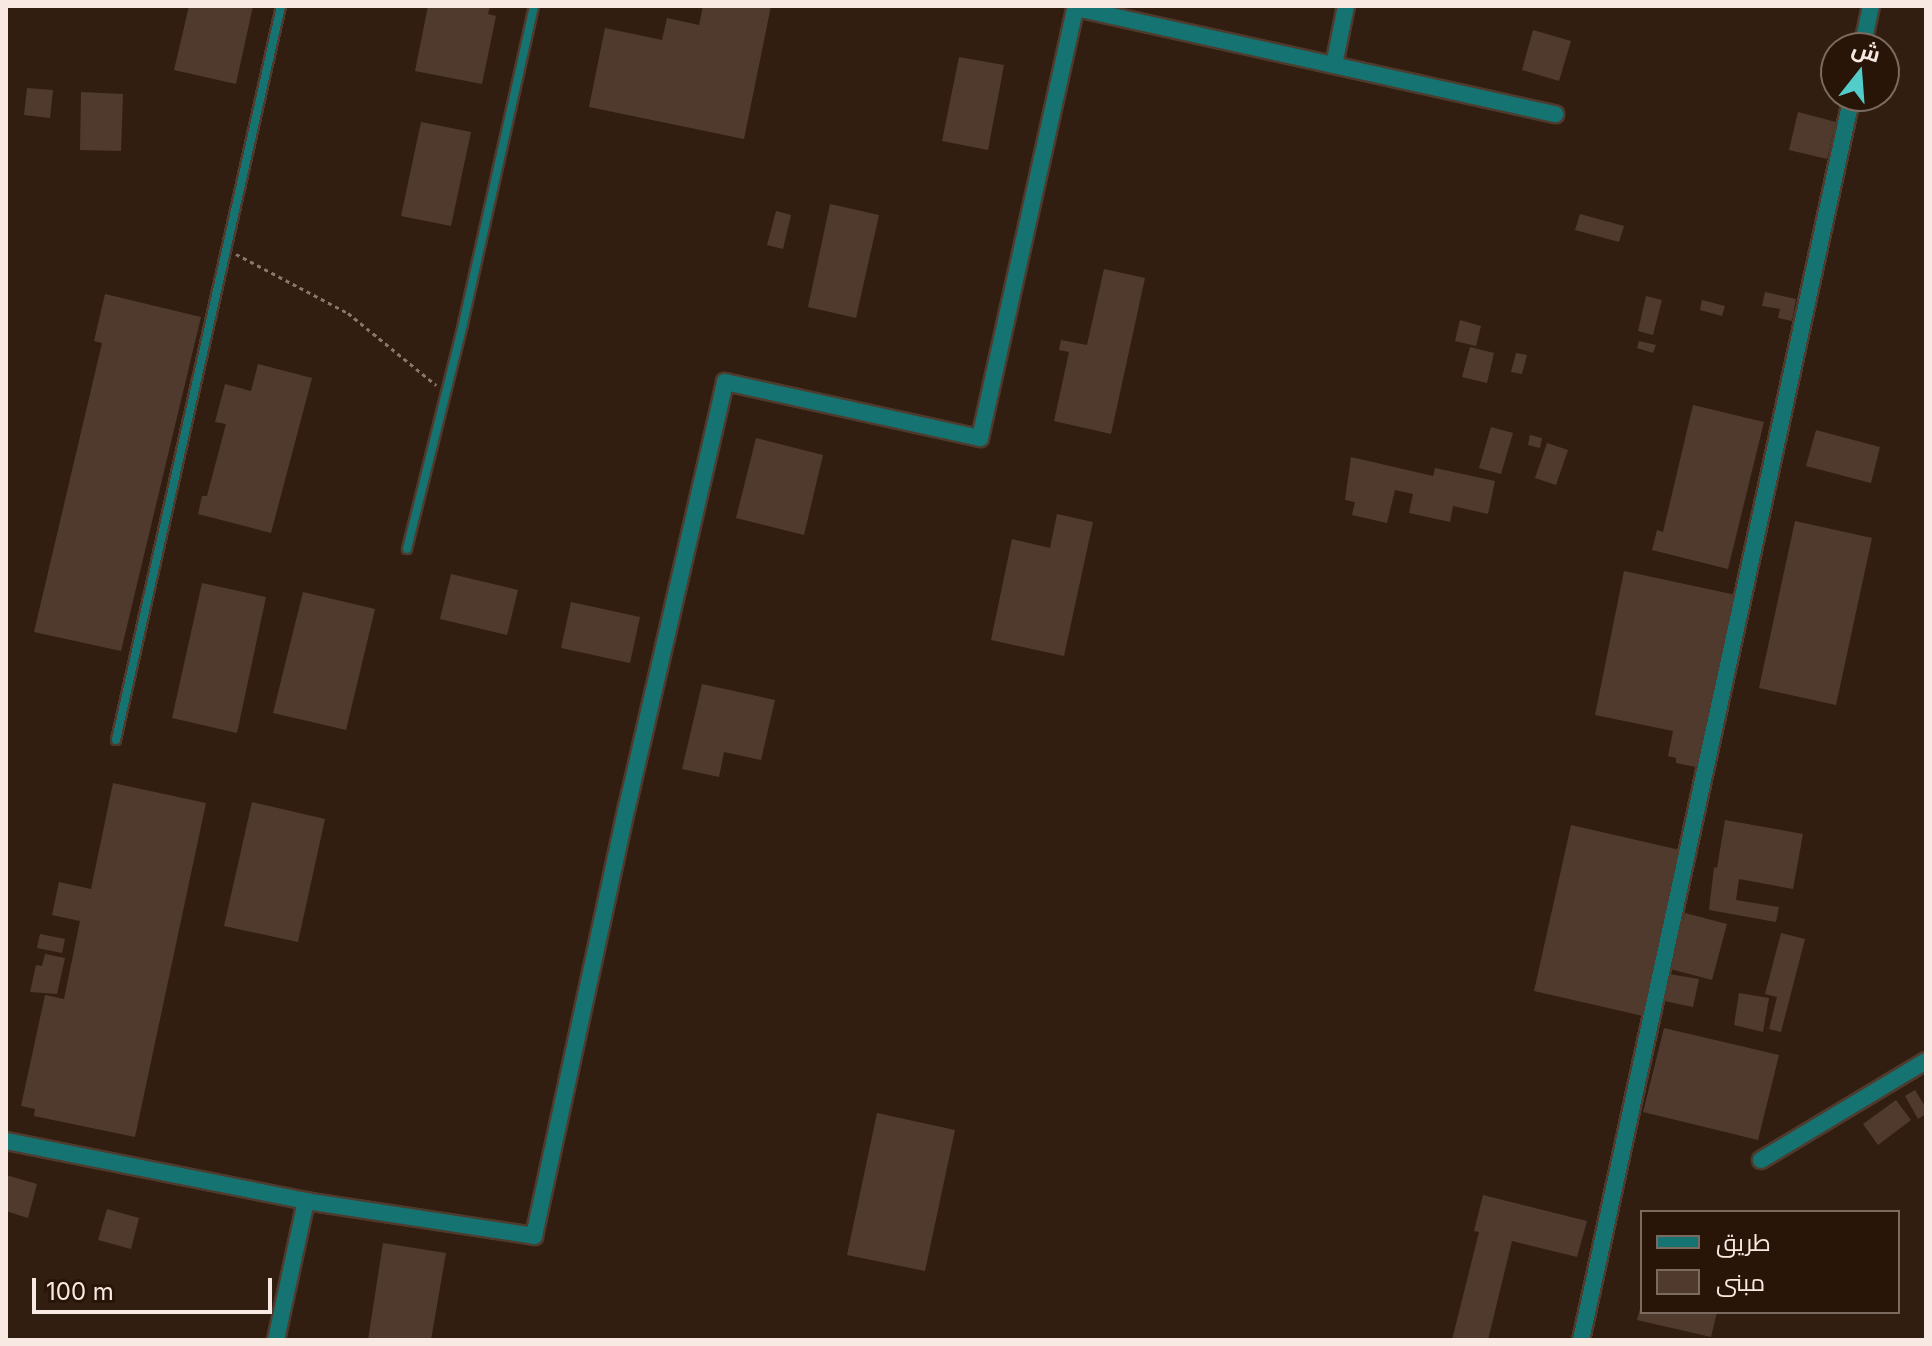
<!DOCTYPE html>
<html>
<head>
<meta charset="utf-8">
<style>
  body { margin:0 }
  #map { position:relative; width:1932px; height:1346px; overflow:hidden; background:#321e11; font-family:Inter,Cairo,sans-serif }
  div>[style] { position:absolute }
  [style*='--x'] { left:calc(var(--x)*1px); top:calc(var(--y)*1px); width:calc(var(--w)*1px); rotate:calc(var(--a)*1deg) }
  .building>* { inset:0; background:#503a2d }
  .path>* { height:3px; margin-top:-1.5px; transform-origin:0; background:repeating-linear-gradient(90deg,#88776c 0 4px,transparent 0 8px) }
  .roads { filter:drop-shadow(2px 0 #4e3b2e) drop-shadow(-2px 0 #4e3b2e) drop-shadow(0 2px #4e3b2e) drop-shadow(0 -2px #4e3b2e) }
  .service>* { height:8px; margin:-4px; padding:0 4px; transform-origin:4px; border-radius:4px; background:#157371 }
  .minor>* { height:16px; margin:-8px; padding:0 8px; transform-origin:8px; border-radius:8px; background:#157371 }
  span { translate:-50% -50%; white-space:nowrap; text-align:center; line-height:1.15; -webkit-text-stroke:7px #281508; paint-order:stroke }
  .frame { position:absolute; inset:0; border:8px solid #f8eae2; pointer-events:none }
  .legend { position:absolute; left:1640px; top:1210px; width:260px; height:104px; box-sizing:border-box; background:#281508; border:2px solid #7b6a5f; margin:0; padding:10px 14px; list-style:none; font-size:24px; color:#f8eae2 }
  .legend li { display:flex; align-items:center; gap:16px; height:40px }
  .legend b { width:40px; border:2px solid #7b6a5f }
  .north { position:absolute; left:1820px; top:32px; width:80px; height:80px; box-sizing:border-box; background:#281508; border:2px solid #7b6a5f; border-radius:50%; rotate:17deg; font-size:22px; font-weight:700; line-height:32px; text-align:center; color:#f8eae2 }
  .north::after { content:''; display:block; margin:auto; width:28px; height:36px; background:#53cdc9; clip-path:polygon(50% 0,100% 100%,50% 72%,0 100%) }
  .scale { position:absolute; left:32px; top:1278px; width:240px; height:36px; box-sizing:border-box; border:4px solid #f8eae2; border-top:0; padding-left:10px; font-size:24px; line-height:28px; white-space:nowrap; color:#f8eae2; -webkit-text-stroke:6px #281508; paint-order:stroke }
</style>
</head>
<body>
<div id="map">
  <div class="building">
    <i style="clip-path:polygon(189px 6px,253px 6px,236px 84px,174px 70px)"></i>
    <i style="clip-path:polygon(428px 6px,490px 6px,488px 14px,496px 16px,482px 84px,415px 71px)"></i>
    <i style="clip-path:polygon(703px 6px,771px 6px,744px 139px,589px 107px,605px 28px,662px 40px,667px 18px,699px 25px)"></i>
    <i style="clip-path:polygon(1533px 30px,1571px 41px,1559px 81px,1522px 70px)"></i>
    <i style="clip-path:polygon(959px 57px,1004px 65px,988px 150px,942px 141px)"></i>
    <i style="clip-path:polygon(27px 88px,53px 90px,50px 118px,24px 115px)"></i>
    <i style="clip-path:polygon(81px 92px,123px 94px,121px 151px,80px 150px)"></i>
    <i style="clip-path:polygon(1798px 112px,1836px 122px,1827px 159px,1789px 150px)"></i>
    <i style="clip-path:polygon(421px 122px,471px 132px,451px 226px,401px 216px)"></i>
    <i style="clip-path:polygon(830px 204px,879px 215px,856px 318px,808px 307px)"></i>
    <i style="clip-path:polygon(776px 211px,791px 215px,783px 249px,767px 245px)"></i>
    <i style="clip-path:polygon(1580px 214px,1624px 226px,1619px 242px,1575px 230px)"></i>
    <i style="clip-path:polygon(1104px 269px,1145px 278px,1111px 434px,1054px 421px,1069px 352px,1059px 350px,1061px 340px,1087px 345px)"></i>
    <i style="clip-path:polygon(1765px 292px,1796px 299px,1792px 321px,1778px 318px,1780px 309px,1762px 306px)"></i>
    <i style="clip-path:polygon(105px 294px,201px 317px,121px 651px,34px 632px,102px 343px,94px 341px)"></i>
    <i style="clip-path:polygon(1646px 296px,1662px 300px,1653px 335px,1638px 331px)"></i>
    <i style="clip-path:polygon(1702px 300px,1725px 306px,1722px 316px,1700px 310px)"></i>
    <i style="clip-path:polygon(1460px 320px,1481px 326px,1476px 346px,1455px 341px)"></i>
    <i style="clip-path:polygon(1639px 341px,1656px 345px,1653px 353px,1637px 348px)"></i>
    <i style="clip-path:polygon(1470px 347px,1494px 353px,1487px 383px,1462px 377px)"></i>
    <i style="clip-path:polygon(1516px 353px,1527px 355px,1522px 374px,1511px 372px)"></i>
    <i style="clip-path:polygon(258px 364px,312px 378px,271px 533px,198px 514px,202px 496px,207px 496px,226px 424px,215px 422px,225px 384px,251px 391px)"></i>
    <i style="clip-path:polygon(1693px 405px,1764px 422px,1728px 569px,1652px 550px,1657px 530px,1663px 532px)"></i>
    <i style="clip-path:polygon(1491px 427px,1513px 433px,1501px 474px,1479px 468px)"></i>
    <i style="clip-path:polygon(1816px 430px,1880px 447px,1871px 483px,1806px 466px)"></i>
    <i style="clip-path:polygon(1530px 435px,1542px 438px,1540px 448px,1528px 445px)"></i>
    <i style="clip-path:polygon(756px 438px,823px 455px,804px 535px,736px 518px)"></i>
    <i style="clip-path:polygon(1547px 443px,1568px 450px,1556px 485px,1535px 478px)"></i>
    <i style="clip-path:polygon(1351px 457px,1433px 476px,1435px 468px,1495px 481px,1488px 514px,1453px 506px,1450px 522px,1409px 513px,1413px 494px,1395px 490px,1387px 523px,1352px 515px,1355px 502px,1345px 500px)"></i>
    <i style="clip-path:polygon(1057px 514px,1093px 522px,1064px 656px,991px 640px,1012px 539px,1050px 548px)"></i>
    <i style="clip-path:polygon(1795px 521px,1872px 538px,1836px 705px,1759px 688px)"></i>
    <i style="clip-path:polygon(1624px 571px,1736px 595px,1706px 743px,1700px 749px,1696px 767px,1676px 763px,1676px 758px,1668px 756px,1673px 731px,1595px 715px)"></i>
    <i style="clip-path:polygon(451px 574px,518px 590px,507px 635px,440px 619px)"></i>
    <i style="clip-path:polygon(202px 583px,266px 597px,237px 733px,172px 718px)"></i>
    <i style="clip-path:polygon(303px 592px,375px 609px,346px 730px,273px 713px)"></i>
    <i style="clip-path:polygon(571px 602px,640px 617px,630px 663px,561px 648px)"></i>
    <i style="clip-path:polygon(702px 684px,775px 700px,761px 760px,724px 752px,719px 777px,682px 769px)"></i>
    <i style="clip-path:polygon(113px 783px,206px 803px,135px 1137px,34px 1116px,35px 1109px,21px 1106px,45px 995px,64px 999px,80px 921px,52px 915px,59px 882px,91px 889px)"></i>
    <i style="clip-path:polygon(252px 802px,325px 819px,298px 942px,224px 926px)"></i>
    <i style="clip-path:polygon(1725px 820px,1803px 834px,1793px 889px,1739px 879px,1736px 900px,1779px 907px,1776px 922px,1709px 910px,1714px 867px,1717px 868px)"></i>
    <i style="clip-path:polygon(1571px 825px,1680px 850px,1643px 1016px,1534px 991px)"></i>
    <i style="clip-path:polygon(1685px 913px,1727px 924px,1712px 980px,1670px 969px)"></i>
    <i style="clip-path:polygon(1781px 933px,1805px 939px,1781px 1032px,1769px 1029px,1777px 997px,1765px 994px)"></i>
    <i style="clip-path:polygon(40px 934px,65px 939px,62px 953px,37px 948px)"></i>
    <i style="clip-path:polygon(45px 954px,65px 958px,57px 994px,30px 992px,36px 965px,42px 966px)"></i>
    <i style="clip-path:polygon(1669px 974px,1699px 979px,1693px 1007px,1664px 1001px)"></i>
    <i style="clip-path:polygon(1739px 993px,1769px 998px,1763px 1032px,1734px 1025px)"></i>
    <i style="clip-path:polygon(1664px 1028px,1779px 1055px,1758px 1140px,1643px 1112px)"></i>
    <i style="clip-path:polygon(1915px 1090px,1926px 1108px,1926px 1114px,1918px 1119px,1905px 1096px)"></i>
    <i style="clip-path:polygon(1896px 1100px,1911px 1120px,1878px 1145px,1863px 1124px)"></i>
    <i style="clip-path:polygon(877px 1113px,955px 1130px,925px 1271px,847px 1255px)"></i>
    <i style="clip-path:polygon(6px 1175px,37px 1184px,28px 1218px,6px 1211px)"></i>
    <i style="clip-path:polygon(1483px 1195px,1587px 1221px,1577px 1257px,1512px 1241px,1488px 1340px,1452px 1340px,1479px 1232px,1474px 1231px)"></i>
    <i style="clip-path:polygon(107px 1209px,139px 1218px,131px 1249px,98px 1240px)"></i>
    <i style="clip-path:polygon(383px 1243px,446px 1253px,431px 1340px,368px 1340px)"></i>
    <i style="clip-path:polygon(1641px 1305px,1642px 1312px,1717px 1312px,1711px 1337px,1637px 1320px)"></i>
  </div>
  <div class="path">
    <i style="--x:236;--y:254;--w:127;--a:27.8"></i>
    <i style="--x:348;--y:313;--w:114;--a:39.3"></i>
  </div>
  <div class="roads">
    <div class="service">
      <i style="--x:407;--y:549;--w:232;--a:-76"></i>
      <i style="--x:463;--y:324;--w:326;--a:-77.4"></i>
      <i style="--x:116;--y:740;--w:752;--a:-77.33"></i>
    </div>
    <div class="minor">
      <i style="--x:1076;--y:8;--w:491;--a:12.5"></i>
      <i style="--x:1862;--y:48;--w:43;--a:-77.9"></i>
      <i style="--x:1334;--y:65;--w:60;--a:-78.5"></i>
      <i style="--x:6;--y:1141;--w:306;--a:11.3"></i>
      <i style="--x:306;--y:1201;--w:142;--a:102.2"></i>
      <i style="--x:1761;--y:1160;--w:192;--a:-31"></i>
      <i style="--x:306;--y:1201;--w:231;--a:8.7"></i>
      <i style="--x:534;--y:1236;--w:439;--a:-77.8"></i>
      <i style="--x:627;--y:807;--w:436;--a:-77"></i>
      <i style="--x:725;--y:382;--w:261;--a:12.4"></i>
      <i style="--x:980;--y:438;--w:443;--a:-77.5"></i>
      <i style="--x:1581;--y:1340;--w:1273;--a:-77.71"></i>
    </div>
  </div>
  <div class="frame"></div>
  <ul class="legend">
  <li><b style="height:10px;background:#157371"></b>طريق</li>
  <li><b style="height:22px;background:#503a2d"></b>مبنى</li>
  </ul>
  <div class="north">ش</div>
  <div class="scale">100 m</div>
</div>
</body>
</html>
